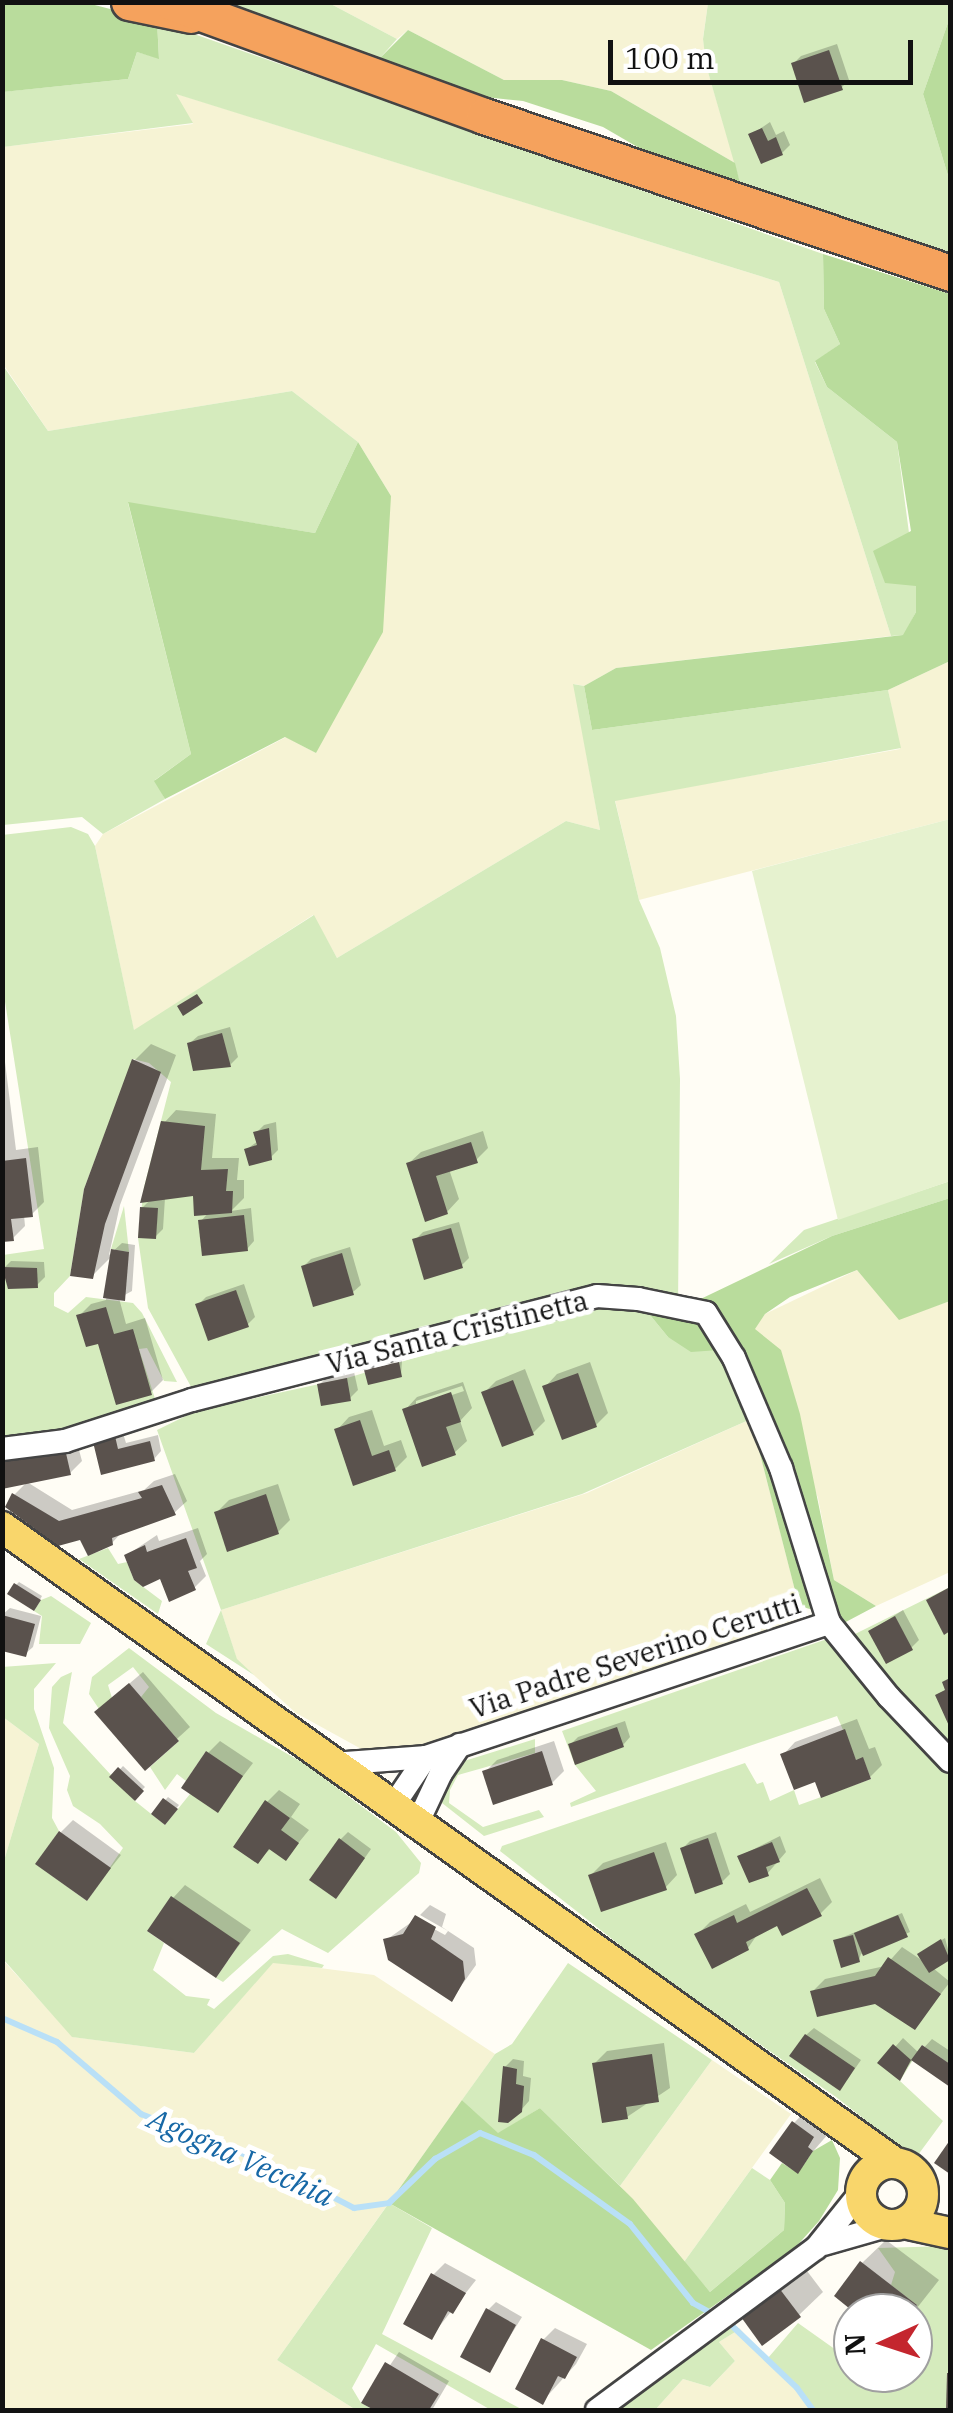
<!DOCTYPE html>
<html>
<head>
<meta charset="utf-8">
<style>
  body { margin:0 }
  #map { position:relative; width:953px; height:2413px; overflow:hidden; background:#fffdf5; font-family:"IBM Plex Serif",serif }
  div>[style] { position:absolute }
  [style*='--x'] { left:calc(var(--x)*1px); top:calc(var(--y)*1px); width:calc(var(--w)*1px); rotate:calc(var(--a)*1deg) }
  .farmland>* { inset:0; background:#f6f3d4 }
  .green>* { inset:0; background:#d5ebbd }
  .forest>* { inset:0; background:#b9dc9c }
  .pitch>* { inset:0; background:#e6f2cf }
  .shadow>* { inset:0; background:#0003 }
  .stream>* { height:6px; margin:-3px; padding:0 3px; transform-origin:3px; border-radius:3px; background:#b9e0f7 }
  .building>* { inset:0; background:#5a524d }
  .roads { filter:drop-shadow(2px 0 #444) drop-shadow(-2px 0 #444) drop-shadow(0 2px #444) drop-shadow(0 -2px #444) }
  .minor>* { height:22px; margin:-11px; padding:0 11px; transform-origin:11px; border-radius:11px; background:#fff }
  .major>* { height:30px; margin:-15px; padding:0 15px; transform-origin:15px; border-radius:15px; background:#f9d66b }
  .major>.ring { margin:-15px; padding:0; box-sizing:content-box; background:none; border:30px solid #f9d66b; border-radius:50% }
  .highway>* { height:35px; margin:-17.5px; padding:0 17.5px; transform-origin:17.5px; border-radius:17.5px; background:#f5a25d }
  span { translate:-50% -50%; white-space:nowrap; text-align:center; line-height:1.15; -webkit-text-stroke:10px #fff; paint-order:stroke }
  .street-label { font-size:28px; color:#111 }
  .water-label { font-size:30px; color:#1768a6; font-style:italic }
  .frame { position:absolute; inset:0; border:5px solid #111; pointer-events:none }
  .north { position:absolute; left:833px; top:2293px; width:100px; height:100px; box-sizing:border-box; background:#fff; border:2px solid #a0a0a0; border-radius:50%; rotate:267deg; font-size:28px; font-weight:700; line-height:40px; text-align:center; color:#111 }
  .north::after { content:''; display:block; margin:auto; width:35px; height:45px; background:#c4262e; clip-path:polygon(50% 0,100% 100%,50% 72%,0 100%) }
  .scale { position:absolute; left:608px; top:40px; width:305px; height:45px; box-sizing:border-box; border:5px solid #111; border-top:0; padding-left:12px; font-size:30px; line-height:35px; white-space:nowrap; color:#111; -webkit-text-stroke:8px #fff; paint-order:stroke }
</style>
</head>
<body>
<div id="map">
  <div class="farmland">
    <i style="clip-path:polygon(329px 3px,708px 3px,703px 38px,706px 65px,735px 163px,611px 91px,562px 80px,504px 80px,408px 30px,397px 39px)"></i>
    <i style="clip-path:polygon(174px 93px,779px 282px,891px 636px,616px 668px,584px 686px,574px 684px,600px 830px,566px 821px,337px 958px,313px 915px,134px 1031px,95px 846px,103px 834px,286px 737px,316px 753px,391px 496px,358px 442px,292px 391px,48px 431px,3px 364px,2px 147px,193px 124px)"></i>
    <i style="clip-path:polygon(950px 661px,950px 819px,639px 900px,615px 800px,900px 749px,888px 690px)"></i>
    <i style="clip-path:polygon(857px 1270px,899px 1319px,950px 1301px,950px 1572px,876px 1606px,834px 1580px,818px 1498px,754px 1329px,765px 1314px)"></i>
    <i style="clip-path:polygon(751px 1419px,803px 1621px,416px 1749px,365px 1751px,296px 1713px,237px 1660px,221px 1610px,587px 1493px)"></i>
    <i style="clip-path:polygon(3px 1717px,39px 1744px,3px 1864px)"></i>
    <i style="clip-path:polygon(2px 1959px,73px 2037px,194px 2053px,273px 1962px,374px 1975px,495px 2054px,277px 2360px,356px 2410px,3px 2410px)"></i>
    <i style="clip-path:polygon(712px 2060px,791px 2114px,684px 2262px,620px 2186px)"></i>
    <i style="clip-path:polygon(740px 2329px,813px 2410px,655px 2410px,683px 2379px,710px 2387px,735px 2361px,719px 2342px)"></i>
  </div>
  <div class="green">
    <i style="clip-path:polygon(220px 3px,329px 3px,397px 39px,380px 58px)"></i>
    <i style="clip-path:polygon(708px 3px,950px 3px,950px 17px,923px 94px,950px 182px,950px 254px,740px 183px,706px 65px,703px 39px)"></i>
    <i style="clip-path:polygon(157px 21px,823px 254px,824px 309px,840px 344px,815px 362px,827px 387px,897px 442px,916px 586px,916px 612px,904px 635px,891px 636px,779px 282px,176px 94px,193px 123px,3px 147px,2px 92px,128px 79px,137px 52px,159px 58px)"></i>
    <i style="clip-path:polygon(2px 364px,48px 431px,292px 391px,358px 442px,315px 533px,128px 503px,191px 754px,155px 780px,165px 799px,103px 834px,82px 817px,3px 825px)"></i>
    <i style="clip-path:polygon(573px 684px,584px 686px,592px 730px,888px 690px,901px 748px,615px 801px,639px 900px,660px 948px,676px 1016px,680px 1079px,678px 1309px,636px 1294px,195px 1394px,148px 1308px,138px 1238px,144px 1187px,171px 1082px,149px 1063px,133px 1059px,84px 1189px,70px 1276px,54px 1293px,54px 1306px,68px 1313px,86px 1297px,133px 1303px,142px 1313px,177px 1382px,164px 1381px,147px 1348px,139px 1349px,158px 1408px,3px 1443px,3px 1255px,44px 1249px,3px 989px,2px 835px,71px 827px,88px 834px,95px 846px,134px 1030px,314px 915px,337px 958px,566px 821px,600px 830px)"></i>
    <i style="clip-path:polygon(950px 1181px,950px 1198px,832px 1236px,769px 1264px,804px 1230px)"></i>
    <i style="clip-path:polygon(124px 1206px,129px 1252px,111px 1249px)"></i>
    <i style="clip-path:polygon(599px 1303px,636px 1309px,650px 1315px,668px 1337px,719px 1350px,740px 1409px,751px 1419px,582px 1494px,221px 1610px,237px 1659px,254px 1675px,206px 1644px,221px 1610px,157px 1430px,196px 1411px,347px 1378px)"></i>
    <i style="clip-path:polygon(108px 1548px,118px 1564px,127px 1562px,134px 1580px,162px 1601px,158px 1614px,79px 1559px)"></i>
    <i style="clip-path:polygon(950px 1587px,950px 1748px,853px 1635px)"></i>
    <i style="clip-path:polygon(51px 1596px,91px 1623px,80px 1644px,39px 1644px,42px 1616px,34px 1611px,41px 1600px)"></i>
    <i style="clip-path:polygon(830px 1638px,881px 1702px,950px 1772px,950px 2064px,922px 2045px,900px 2081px,943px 2121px,915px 2159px,836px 2097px,640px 1961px,500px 1851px,502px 1846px,745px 1763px,757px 1784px,763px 1782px,770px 1801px,794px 1790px,799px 1805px,871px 1779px,863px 1758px,856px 1760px,837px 1716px,571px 1807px,570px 1803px,596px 1791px,575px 1765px,562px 1731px)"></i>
    <i style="clip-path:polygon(129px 1648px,216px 1713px,305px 1764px,396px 1832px,421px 1863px,419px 1873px,328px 1953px,282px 1929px,223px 1982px,216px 1978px,238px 1946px,147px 1931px,164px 1943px,153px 1970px,186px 1996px,210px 1999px,207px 2005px,214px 2009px,273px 1956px,288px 1954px,324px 1965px,322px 1968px,273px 1963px,194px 2053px,72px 2037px,3px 1959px,3px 1864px,39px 1744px,3px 1717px,2px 1667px,56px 1663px,34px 1689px,34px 1709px,54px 1768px,52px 1818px,59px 1831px,36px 1864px,87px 1901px,123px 1848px,100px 1824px,73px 1806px,67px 1790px,70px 1776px,49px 1728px,52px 1687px,61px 1677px,72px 1672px,63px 1723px,135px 1801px,165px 1825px,190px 1794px,206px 1751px,186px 1781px,177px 1774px,165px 1790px,150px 1767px,179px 1741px,141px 1697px,149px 1687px,133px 1667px,108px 1685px,112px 1698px,99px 1709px,89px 1694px,92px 1677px)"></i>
    <i style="clip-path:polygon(535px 1739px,535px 1753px,458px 1775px,450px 1790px,449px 1803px,483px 1827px,539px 1810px,544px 1817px,484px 1836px,442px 1803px,441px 1787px,461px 1762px)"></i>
    <i style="clip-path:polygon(568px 1963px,712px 2060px,620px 2186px,540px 2108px,498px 2134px,462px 2100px,495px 2054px,512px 2044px)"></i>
    <i style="clip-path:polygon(752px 2168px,770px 2180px,785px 2203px,784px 2230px,710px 2292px,684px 2262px)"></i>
    <i style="clip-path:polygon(389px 2203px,432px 2228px,382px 2334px,523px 2410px,491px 2410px,376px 2344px,352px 2388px,361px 2403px,374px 2410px,356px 2410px,277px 2360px)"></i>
    <i style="clip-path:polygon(950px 2246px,950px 2375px,946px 2410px,813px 2410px,768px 2358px,798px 2323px,853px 2362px,853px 2373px,913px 2373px,911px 2313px,917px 2305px,891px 2285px,895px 2272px,878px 2248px)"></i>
    <i style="clip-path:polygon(730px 2323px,740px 2329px,719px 2342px,735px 2361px,710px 2387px,683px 2379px,655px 2410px,617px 2410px)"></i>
  </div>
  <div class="forest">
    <i style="clip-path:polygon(83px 2px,157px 21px,159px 59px,137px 52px,128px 79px,3px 92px,3px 3px)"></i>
    <i style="clip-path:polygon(950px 17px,950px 182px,923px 94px)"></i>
    <i style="clip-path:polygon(408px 30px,504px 80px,562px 80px,611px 91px,735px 163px,740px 183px,665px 163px,603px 127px,523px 101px,485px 97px,380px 58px)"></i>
    <i style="clip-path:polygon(823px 254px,950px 294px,950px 661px,888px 690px,592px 730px,584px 686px,616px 668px,903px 635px,916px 612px,916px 586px,885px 583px,873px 551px,911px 531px,897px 442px,827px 387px,815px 361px,840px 344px,824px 309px)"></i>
    <i style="clip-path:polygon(358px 442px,391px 496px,383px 632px,316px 753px,285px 737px,165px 799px,154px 781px,191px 754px,128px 502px,315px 533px)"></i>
    <i style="clip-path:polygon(950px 1198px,950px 1301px,899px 1320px,857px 1270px,790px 1297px,765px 1314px,755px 1329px,781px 1350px,800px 1414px,834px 1580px,876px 1606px,842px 1624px,832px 1615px,799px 1606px,751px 1419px,740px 1409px,719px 1350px,691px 1352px,668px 1337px,650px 1315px,663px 1317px,832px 1236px)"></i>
    <i style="clip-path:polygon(462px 2100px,498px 2133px,540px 2108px,633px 2199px,710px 2292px,784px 2230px,785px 2203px,770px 2180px,782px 2163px,798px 2173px,813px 2151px,832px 2140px,840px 2158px,838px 2190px,819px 2221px,794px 2249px,651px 2350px,389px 2203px)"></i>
  </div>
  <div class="pitch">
    <i style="clip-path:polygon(950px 819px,950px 1181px,838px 1220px,752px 871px)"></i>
  </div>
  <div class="shadow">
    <i style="clip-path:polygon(837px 44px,849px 80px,841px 88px,793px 64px,801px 56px)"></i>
    <i style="clip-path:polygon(770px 122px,776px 135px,784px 131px,790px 145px,782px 153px,751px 135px)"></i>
    <i style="clip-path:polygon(230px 1027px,238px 1057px,230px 1065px,190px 1043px,198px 1036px)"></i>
    <i style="clip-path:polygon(2px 1038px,16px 1150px,38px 1147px,44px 1202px,32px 1214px,24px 1215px,25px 1226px,13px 1238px,2px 1240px)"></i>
    <i style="clip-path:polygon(151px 1044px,176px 1055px,120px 1205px,109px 1255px,122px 1243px,135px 1245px,132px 1291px,119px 1298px,126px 1324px,145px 1318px,163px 1380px,151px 1392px,79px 1316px,91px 1304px,106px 1300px,113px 1255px,92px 1276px,135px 1060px)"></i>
    <i style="clip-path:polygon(176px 1110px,216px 1114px,212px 1158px,239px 1158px,237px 1180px,244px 1180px,244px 1198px,231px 1211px,251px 1208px,254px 1241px,247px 1249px,201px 1221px,209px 1212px,196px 1194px,165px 1198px,163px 1229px,155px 1237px,142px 1208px,151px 1199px,164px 1123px)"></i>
    <i style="clip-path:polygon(276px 1122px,278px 1150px,270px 1158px,247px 1149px,258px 1141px,256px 1133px,264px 1125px)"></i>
    <i style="clip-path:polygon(483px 1131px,488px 1148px,476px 1160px,449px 1169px,459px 1199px,447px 1212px,408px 1164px,421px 1152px)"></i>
    <i style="clip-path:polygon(459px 1222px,469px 1258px,461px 1266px,415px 1240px,423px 1232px)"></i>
    <i style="clip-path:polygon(350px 1247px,361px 1285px,353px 1292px,304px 1266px,311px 1259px)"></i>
    <i style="clip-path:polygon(11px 1261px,44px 1262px,45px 1277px,37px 1285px,4px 1268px)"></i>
    <i style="clip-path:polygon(244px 1284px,255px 1317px,247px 1325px,198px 1305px,206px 1297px)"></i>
    <i style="clip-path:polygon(402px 1361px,401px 1375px,367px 1371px,370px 1368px)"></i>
    <i style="clip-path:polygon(590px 1362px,608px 1413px,596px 1425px,545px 1387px,557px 1374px)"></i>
    <i style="clip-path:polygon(525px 1369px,545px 1421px,533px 1433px,484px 1393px,496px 1381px)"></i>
    <i style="clip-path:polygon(354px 1372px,358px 1390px,350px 1398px,319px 1385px,327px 1377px)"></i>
    <i style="clip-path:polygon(evenodd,463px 1382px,472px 1408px,460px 1421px,467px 1441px,454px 1453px,405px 1410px,417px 1397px,463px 1382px,462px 1386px,464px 1391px,416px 1407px,416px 1401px,462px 1386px)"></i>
    <i style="clip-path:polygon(372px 1410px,384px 1446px,401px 1440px,407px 1457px,395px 1469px,354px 1483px,337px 1430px,349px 1417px)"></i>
    <i style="clip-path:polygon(122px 1430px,126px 1443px,158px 1435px,161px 1451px,154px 1459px,103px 1472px,95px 1442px)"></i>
    <i style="clip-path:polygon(76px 1439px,82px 1461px,70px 1473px,8px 1485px,2px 1491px,2px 1452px)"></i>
    <i style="clip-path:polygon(175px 1474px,187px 1501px,174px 1513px,123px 1531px,112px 1543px,81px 1537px,14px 1495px,27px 1482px,72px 1510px,144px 1490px,154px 1481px)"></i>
    <i style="clip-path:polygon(278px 1484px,290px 1520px,278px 1532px,217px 1512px,229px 1500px)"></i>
    <i style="clip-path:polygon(198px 1528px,207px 1554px,200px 1561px,206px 1576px,194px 1588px,127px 1555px,157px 1535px,159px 1541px)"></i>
    <i style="clip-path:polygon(19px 1582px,42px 1596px,37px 1605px,16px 1585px)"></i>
    <i style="clip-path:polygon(10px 1608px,41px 1616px,33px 1647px,25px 1654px,2px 1615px)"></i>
    <i style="clip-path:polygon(903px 1610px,919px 1640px,911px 1648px,871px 1631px)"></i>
    <i style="clip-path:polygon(143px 1672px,190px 1727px,145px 1768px,110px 1700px)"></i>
    <i style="clip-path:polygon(857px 1719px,869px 1749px,875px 1747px,882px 1765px,870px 1777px,816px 1779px,783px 1755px,795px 1742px)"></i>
    <i style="clip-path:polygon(625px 1721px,630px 1737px,623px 1745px,570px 1745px,578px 1737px)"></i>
    <i style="clip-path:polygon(220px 1741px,253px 1763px,218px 1809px,208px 1753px)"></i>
    <i style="clip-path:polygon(554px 1741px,564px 1771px,552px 1783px,485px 1772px,497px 1760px)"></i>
    <i style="clip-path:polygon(123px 1766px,145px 1787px,135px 1797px,113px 1777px)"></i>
    <i style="clip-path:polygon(279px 1790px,300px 1804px,291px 1817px,309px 1830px,286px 1858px,271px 1848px,258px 1861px,267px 1802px)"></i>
    <i style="clip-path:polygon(168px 1797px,179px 1805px,165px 1822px,154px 1813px)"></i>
    <i style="clip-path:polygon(73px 1820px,121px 1855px,87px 1898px,61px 1832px)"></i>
    <i style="clip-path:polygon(348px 1832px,371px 1849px,343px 1889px,340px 1840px)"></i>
    <i style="clip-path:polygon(716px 1832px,730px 1874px,722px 1882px,683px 1848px,690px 1841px)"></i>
    <i style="clip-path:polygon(780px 1836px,786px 1852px,767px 1874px,740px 1856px)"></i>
    <i style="clip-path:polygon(666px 1842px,677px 1875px,665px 1888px,591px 1875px,603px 1863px)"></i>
    <i style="clip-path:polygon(820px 1878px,832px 1902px,820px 1914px,778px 1923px,759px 1932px,748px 1948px,697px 1935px,710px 1922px,746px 1904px,750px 1912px)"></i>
    <i style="clip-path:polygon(185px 1885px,251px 1930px,216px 1975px,173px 1898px)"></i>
    <i style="clip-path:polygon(430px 1905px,446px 1914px,442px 1927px,474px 1948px,476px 1965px,452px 1999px,386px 1940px,416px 1919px,445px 1935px,448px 1931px,420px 1915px)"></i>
    <i style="clip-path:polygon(902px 1913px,910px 1932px,861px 1954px,859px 1960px,836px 1940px)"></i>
    <i style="clip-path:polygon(945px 1938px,950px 1957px,933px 1968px,950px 1982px,915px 2027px,875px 2001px,813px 1991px,825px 1979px,885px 1966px,902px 1947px,926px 1963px,923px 1951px)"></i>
    <i style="clip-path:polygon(814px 2028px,861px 2060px,847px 2080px,806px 2035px)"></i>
    <i style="clip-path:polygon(903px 2038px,919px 2053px,932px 2039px,950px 2051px,950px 2084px,913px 2059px,900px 2078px,881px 2063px)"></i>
    <i style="clip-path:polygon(664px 2043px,670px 2088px,627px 2117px,595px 2063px,607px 2051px)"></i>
    <i style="clip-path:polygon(513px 2059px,524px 2061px,523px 2076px,531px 2078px,529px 2101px,521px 2110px,505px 2067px)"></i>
    <i style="clip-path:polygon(817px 2099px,835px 2126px,797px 2170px,794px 2123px)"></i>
    <i style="clip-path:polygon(886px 2240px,939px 2280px,913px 2313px,860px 2313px,862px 2263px)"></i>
    <i style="clip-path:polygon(445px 2263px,476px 2280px,431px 2337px,433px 2275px)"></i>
    <i style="clip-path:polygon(804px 2267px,823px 2292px,799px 2315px,768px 2294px)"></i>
    <i style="clip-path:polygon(496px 2302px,522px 2317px,489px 2370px,488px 2310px)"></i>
    <i style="clip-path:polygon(555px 2328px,587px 2344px,576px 2364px,542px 2402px,543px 2340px)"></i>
    <i style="clip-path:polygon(399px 2352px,449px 2381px,432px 2410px,379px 2410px,365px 2402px)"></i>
  </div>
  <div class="stream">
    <i style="--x:2;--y:2018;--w:60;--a:23.6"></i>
    <i style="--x:57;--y:2042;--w:111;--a:40.6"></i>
    <i style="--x:141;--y:2114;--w:137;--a:21.3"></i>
    <i style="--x:269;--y:2164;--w:96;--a:27.4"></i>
    <i style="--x:354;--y:2208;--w:35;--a:-8"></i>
    <i style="--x:389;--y:2203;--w:64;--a:-43.7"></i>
    <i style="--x:435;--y:2159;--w:52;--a:-30"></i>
    <i style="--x:480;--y:2133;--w:58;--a:22.2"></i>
    <i style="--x:534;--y:2155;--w:118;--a:35.7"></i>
    <i style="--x:630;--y:2224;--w:101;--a:51.4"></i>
    <i style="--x:693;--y:2303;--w:26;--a:29"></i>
    <i style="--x:728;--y:2322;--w:95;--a:43.7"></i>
    <i style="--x:797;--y:2388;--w:27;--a:54"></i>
  </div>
  <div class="building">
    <i style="clip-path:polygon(829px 50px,843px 90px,804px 103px,791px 63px)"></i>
    <i style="clip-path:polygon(762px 128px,768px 141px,776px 137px,783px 155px,761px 164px,748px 134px)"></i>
    <i style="clip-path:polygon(197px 994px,203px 1003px,183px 1016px,177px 1006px)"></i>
    <i style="clip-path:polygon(222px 1033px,231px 1067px,193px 1071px,187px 1043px)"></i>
    <i style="clip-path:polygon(132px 1059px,161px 1072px,105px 1224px,93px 1279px,70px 1276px,84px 1189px)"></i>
    <i style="clip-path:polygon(161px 1121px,205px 1126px,201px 1170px,228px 1169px,226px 1191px,233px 1191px,232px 1213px,194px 1216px,193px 1196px,140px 1203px)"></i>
    <i style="clip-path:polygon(269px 1128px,272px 1160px,249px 1166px,244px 1149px,257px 1145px,253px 1132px)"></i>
    <i style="clip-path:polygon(471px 1142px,478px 1163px,436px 1176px,448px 1214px,425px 1222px,406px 1163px)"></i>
    <i style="clip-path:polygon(26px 1158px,33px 1217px,11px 1219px,14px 1241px,2px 1242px,2px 1161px)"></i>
    <i style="clip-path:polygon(140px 1207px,158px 1208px,156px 1239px,138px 1238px)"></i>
    <i style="clip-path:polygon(244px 1215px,248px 1251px,202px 1256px,198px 1220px)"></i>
    <i style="clip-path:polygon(451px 1228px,463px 1268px,424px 1280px,412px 1239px)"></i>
    <i style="clip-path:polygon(111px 1249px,129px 1252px,125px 1301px,103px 1298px)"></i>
    <i style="clip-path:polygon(342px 1253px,354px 1295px,313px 1307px,301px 1266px)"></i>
    <i style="clip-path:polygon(2px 1267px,37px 1268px,38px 1288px,8px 1289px)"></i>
    <i style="clip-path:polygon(236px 1290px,249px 1327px,208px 1341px,195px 1304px)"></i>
    <i style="clip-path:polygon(106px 1307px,114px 1334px,133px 1329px,152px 1395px,116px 1405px,98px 1344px,86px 1347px,76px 1315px)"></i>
    <i style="clip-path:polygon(399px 1362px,402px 1377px,368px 1385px,364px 1370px)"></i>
    <i style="clip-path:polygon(578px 1373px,597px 1427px,562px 1440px,542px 1386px)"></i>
    <i style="clip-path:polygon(347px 1378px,351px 1401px,321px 1406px,317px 1384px)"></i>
    <i style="clip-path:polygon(513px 1380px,534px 1435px,502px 1447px,481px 1392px)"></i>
    <i style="clip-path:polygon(451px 1392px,461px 1422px,446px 1427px,456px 1455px,422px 1467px,402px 1409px)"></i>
    <i style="clip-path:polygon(360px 1420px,372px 1456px,389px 1450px,396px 1471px,353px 1486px,334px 1429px)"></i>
    <i style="clip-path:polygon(115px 1436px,118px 1449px,150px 1441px,155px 1461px,101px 1475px,93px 1442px)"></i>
    <i style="clip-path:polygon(65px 1449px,71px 1475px,2px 1489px,2px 1461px)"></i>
    <i style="clip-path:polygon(162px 1485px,176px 1515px,112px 1538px,113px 1545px,88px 1556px,80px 1540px,58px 1546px,5px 1507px,12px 1493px,59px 1521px,142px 1498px,138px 1492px)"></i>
    <i style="clip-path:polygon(266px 1494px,279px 1534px,227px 1552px,214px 1512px)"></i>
    <i style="clip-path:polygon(186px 1538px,197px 1568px,188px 1571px,196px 1590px,169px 1602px,160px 1579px,143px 1587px,134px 1580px,124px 1555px,145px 1545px,147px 1552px)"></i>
    <i style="clip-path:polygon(14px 1583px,41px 1600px,34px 1611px,7px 1594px)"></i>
    <i style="clip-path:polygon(950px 1587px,950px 1631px,944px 1635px,926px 1600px)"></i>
    <i style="clip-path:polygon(2px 1615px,35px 1624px,26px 1657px,2px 1651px)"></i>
    <i style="clip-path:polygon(895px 1616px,913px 1650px,886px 1664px,868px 1631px)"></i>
    <i style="clip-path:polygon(950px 1678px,950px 1728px,935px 1695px,945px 1690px,942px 1682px)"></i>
    <i style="clip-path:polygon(129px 1683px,179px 1741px,145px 1771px,94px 1712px)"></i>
    <i style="clip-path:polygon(617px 1727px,624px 1747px,575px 1765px,568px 1744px)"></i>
    <i style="clip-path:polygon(845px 1729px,856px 1760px,863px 1757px,871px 1779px,821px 1798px,815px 1782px,794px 1790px,780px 1754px)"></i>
    <i style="clip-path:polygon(206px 1751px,243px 1776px,218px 1813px,181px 1788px)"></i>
    <i style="clip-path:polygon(542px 1751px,553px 1785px,493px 1805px,482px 1771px)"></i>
    <i style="clip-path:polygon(118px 1767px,144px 1791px,135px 1801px,109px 1777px)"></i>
    <i style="clip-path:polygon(163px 1798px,178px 1809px,165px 1825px,151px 1814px)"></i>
    <i style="clip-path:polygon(265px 1800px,290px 1818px,281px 1830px,299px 1843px,286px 1861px,269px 1849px,258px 1864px,233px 1847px)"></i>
    <i style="clip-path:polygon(59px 1831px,111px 1868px,87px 1901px,35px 1864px)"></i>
    <i style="clip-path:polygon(339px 1838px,365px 1858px,336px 1899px,309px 1880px)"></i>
    <i style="clip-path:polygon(708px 1838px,723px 1884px,695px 1894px,680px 1848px)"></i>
    <i style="clip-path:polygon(772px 1842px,780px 1862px,766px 1867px,769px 1876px,749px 1883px,737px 1856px)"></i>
    <i style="clip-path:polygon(654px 1852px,667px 1890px,601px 1912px,588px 1875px)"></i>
    <i style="clip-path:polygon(807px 1888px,822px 1916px,782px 1936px,777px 1926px,746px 1942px,749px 1950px,712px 1969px,694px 1934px,734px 1915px,737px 1923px)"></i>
    <i style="clip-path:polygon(171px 1896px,240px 1943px,216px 1978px,147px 1931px)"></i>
    <i style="clip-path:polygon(415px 1915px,436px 1927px,431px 1939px,463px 1961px,465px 1979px,452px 2002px,388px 1960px,383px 1939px,403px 1934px)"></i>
    <i style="clip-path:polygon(898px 1915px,908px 1937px,863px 1956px,854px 1933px)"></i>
    <i style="clip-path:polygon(853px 1935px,860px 1962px,841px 1968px,833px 1940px)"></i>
    <i style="clip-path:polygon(941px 1939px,950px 1960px,929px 1973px,917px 1954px)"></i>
    <i style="clip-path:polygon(888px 1957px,941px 1994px,915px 2030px,875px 2004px,817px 2017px,810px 1991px,875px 1976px)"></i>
    <i style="clip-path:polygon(805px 2034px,855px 2068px,840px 2091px,789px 2056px)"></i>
    <i style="clip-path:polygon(893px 2044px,911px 2060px,922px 2045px,950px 2064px,950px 2087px,911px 2060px,900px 2081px,877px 2063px)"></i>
    <i style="clip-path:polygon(652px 2054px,659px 2102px,626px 2107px,628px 2119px,602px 2123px,592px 2063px)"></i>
    <i style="clip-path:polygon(503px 2066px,517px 2069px,516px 2084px,524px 2086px,522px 2112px,508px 2123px,498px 2122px)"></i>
    <i style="clip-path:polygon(792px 2121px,814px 2137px,808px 2147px,813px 2151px,798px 2174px,769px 2153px)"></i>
    <i style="clip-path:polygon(950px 2140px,950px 2174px,934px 2163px)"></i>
    <i style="clip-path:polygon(860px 2261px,917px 2305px,911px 2313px,855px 2313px,834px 2296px)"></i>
    <i style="clip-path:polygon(431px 2273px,466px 2293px,453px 2314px,448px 2311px,432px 2340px,403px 2324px)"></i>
    <i style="clip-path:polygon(779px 2288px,801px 2317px,762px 2346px,741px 2317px)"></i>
    <i style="clip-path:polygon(486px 2308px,516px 2325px,490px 2373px,460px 2357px)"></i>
    <i style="clip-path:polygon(541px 2338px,577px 2357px,565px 2379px,558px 2376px,543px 2405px,515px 2389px)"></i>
    <i style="clip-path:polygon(385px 2362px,439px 2394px,429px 2410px,374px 2410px,361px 2403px)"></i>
    <i style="clip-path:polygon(947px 2373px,950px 2373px,950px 2410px,946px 2410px)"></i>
  </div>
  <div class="roads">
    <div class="minor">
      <i style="--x:2;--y:1449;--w:64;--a:-7.2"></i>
      <i style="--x:65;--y:1441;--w:133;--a:-17.9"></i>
      <i style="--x:192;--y:1400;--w:418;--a:-14.4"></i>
      <i style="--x:597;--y:1296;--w:41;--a:4.2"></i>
      <i style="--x:638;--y:1299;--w:69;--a:11.6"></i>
      <i style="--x:706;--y:1313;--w:53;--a:58.1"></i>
      <i style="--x:734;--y:1358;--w:120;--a:66.9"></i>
      <i style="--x:781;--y:1468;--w:162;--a:72.8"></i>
      <i style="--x:829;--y:1623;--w:95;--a:51"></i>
      <i style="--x:889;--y:1697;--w:88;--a:46.4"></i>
      <i style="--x:333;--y:1764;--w:93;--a:-4.3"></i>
      <i style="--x:426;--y:1757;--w:425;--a:-18.4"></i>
      <i style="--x:393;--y:1806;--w:59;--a:-56"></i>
      <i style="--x:417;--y:1824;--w:56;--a:-64.8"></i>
      <i style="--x:441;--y:1773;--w:34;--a:-56"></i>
      <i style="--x:824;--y:2244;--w:69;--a:-16.1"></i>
      <i style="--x:597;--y:2410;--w:272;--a:-36.5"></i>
      <i style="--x:816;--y:2248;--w:72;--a:-51.2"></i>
    </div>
    <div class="major">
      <i style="--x:2;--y:1527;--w:1096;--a:35.46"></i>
      <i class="ring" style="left:861px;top:2163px;width:32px;height:32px"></i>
      <i style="--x:904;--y:2223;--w:47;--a:12.3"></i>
    </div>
    <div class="highway">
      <i style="--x:129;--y:2;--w:63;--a:11.8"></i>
      <i style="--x:171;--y:2;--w:333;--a:20"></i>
      <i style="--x:484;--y:116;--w:492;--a:18.6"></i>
    </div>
  </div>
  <div class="street-label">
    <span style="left:457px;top:1332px;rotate:-14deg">Via Santa Cristinetta</span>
    <span style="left:635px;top:1656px;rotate:-18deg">Via Padre Severino Cerutti</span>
  </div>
  <div class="water-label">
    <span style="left:241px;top:2157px;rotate:24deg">Agogna Vecchia</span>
  </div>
  <div class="frame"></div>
  <div class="north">N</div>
  <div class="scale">100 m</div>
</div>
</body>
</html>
